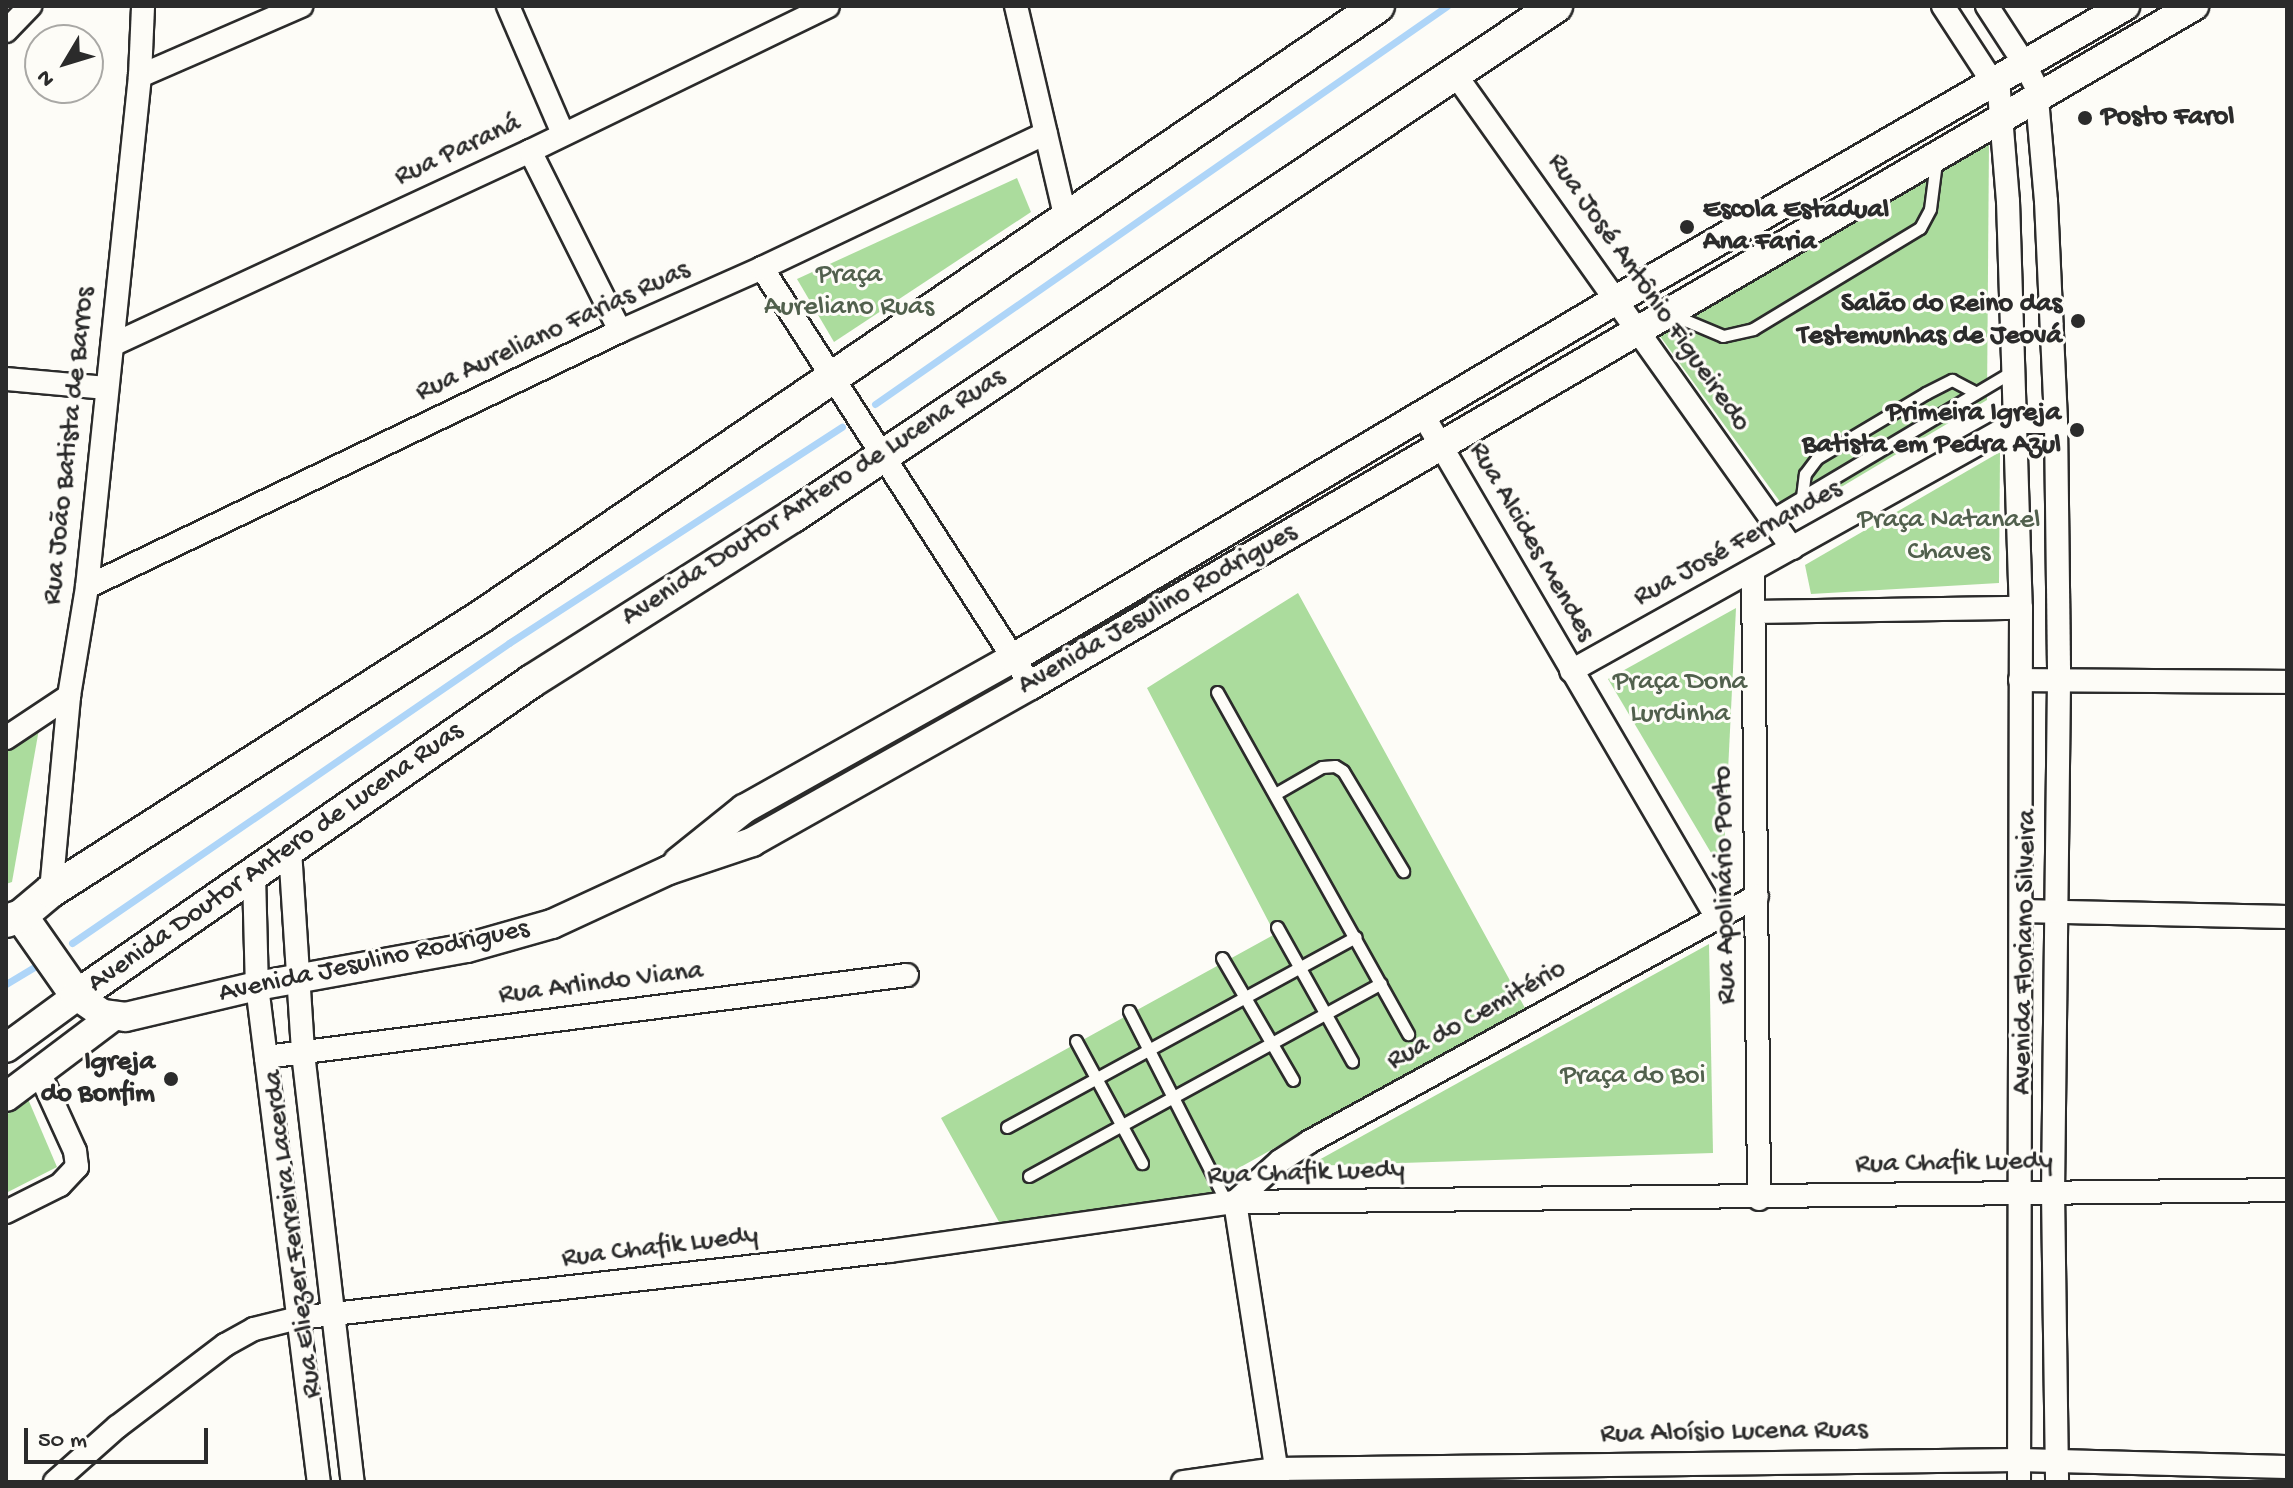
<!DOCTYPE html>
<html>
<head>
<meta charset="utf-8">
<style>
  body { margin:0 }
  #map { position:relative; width:2293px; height:1488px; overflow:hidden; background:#fdfcf7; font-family:"Gochi Hand",sans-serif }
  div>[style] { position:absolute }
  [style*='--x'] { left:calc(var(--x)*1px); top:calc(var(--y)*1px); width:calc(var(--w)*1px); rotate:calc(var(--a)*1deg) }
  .green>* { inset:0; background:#abdc9d }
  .stream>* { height:7px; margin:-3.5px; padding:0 3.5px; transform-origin:3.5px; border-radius:3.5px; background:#aed5f8 }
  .roads { filter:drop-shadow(2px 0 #2b2b2b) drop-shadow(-2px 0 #2b2b2b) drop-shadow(0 2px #2b2b2b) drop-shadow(0 -2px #2b2b2b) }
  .service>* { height:11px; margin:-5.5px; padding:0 5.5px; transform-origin:5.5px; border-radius:5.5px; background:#fdfcf7 }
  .minor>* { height:22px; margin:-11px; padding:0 11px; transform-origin:11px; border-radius:11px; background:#fdfcf7 }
  .tertiary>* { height:28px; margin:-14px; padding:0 14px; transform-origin:14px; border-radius:14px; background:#fdfcf7 }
  .secondary>* { height:32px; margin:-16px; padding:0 16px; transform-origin:16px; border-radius:16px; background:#fdfcf7 }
  .dots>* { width:22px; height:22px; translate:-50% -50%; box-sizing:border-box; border:4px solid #fdfcf7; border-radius:50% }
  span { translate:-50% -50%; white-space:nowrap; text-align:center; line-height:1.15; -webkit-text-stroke:6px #fdfcf7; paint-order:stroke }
  .poi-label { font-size:28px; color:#2b2b2b; font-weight:700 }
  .left { translate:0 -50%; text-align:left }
  .right { translate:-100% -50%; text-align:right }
  .street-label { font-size:28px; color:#2b2b2b }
  .park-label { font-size:28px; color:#51604d }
  .frame { position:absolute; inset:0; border:8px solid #2b2b2b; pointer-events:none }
  .north { position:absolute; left:24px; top:24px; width:80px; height:80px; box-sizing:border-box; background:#fdfcf7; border:2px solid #a9a8a5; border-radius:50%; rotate:232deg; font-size:22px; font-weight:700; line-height:32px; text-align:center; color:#2b2b2b }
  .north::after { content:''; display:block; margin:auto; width:28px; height:36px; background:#2b2b2b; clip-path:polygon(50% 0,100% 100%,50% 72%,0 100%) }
  .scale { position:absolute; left:24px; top:1428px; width:184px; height:36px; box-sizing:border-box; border:4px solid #2b2b2b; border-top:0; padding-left:10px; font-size:24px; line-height:28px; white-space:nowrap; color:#2b2b2b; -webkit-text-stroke:6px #fdfcf7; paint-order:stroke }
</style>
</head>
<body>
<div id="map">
  <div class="green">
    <i style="clip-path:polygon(1989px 141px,1987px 400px,1791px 517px,1657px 332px)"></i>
    <i style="clip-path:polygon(1017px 178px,1031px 212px,834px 342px,797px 279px)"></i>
    <i style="clip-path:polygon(2000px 452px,1999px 583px,1811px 594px,1805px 565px)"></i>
    <i style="clip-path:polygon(1298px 593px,1525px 1008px,1237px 1169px,1209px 1203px,1003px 1229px,941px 1118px,1275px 934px,1147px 688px)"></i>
    <i style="clip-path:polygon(1736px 608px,1723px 873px,1608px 679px)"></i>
    <i style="clip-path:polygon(39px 729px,12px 882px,6px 884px,6px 748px)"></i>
    <i style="clip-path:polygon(1709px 944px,1713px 1153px,1308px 1166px)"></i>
    <i style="clip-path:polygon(28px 1099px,57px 1167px,6px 1193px,6px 1115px)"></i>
  </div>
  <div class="stream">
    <i style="--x:875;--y:404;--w:697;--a:-34.83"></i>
    <i style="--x:72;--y:943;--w:530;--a:-34.47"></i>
    <i style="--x:509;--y:643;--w:397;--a:-33"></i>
    <i style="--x:6;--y:984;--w:33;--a:-31"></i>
  </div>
  <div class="roads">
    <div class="service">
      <i style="--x:1673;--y:315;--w:54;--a:22.8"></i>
      <i style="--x:1723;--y:336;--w:31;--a:-13"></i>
      <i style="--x:1753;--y:329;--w:195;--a:-31.2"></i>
      <i style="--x:1920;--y:228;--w:21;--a:-62"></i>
      <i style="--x:1930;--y:209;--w:47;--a:-82.7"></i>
      <i style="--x:1802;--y:497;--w:23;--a:-83"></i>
      <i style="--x:1805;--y:474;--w:20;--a:-53"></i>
      <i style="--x:1817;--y:458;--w:127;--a:-30.8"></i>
      <i style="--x:1926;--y:393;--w:29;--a:-27"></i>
      <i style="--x:1952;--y:380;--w:27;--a:28"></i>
      <i style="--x:1770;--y:516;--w:285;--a:-30.8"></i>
      <i style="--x:1217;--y:692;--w:392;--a:60.8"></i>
      <i style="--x:1275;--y:794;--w:54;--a:-29.9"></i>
      <i style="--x:1322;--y:767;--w:13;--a:-4"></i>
      <i style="--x:1335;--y:766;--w:9;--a:32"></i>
      <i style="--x:1343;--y:771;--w:117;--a:59"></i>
      <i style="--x:1277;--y:927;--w:154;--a:60.8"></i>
      <i style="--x:1222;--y:958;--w:141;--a:59.8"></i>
      <i style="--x:1129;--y:1011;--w:216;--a:63"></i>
      <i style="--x:1076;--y:1041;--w:139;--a:61.6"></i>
      <i style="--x:1007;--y:1127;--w:397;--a:-28.6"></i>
      <i style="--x:1029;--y:1176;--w:401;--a:-28.7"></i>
    </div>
    <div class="minor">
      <i style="--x:508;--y:6;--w:139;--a:66.7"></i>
      <i style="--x:1016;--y:6;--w:219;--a:76.8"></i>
      <i style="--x:1943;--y:6;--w:103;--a:56.9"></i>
      <i style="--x:1999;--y:92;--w:109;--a:85.3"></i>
      <i style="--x:2008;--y:201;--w:407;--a:88.2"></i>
      <i style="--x:2021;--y:608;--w:874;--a:90.13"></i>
      <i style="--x:1987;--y:6;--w:68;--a:57"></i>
      <i style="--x:2024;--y:63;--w:27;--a:63"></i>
      <i style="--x:2036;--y:87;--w:114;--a:85"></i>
      <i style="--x:2046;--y:201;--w:221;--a:87.4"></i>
      <i style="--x:2056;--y:422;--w:259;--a:89.3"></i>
      <i style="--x:2059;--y:681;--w:510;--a:90.67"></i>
      <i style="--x:2053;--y:1191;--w:291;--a:89.2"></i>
      <i style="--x:6;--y:31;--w:35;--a:-46"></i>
      <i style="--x:1455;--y:74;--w:582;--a:54.59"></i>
      <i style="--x:140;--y:76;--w:176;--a:-23.5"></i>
      <i style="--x:530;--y:151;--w:201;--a:63.4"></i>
      <i style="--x:762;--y:268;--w:496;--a:57.2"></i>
      <i style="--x:112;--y:345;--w:461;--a:-24.9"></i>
      <i style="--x:530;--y:151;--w:331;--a:-25.9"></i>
      <i style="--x:6;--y:379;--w:101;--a:5.1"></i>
      <i style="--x:1423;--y:415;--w:583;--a:59.69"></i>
      <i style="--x:1753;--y:570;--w:629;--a:89.45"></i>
      <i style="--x:87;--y:587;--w:591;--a:-25.65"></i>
      <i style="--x:620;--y:331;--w:155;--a:-23.9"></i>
      <i style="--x:762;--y:268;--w:314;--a:-25.4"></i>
      <i style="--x:1753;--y:612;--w:268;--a:-0.9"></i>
      <i style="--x:1571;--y:671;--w:511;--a:-29.17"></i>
      <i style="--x:2017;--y:422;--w:39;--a:0"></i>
      <i style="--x:2020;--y:680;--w:267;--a:0.4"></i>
      <i style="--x:6;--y:738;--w:76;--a:-33.7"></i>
      <i style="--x:290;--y:850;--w:203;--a:86.3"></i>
      <i style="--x:303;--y:1053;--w:432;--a:83.4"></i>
      <i style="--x:254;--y:875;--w:111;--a:88.5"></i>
      <i style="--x:257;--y:986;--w:500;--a:82.9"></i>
      <i style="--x:51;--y:891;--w:196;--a:-84.7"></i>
      <i style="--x:69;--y:696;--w:110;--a:-80.6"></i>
      <i style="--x:87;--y:587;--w:514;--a:-84.08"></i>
      <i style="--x:140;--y:76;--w:70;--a:-87.5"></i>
      <i style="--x:2021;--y:911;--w:266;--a:1.3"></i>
      <i style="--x:266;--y:1057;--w:646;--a:-7.29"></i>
      <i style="--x:1235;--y:1202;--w:61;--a:-42.3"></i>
      <i style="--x:1280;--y:1161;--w:35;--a:-33"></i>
      <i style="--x:1309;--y:1142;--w:511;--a:-28.77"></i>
      <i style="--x:1235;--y:1202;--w:282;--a:81.2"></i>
      <i style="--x:6;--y:1212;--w:60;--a:-26.6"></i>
      <i style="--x:60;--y:1185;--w:25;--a:-47"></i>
      <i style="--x:77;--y:1167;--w:16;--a:-97"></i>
      <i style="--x:75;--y:1151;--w:87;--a:-114.5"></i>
      <i style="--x:55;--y:1482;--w:83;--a:-41.6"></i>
      <i style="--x:117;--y:1427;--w:136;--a:-37.2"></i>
      <i style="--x:225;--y:1345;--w:33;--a:-29"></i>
      <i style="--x:254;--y:1329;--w:45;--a:-14"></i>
      <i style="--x:298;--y:1318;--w:595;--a:-6.47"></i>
      <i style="--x:889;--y:1251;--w:349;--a:-8.1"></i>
      <i style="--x:1235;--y:1202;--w:1052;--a:-0.65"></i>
      <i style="--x:1183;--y:1482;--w:94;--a:-8"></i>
      <i style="--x:1276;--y:1469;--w:743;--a:-0.69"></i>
      <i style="--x:2019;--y:1460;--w:268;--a:1.5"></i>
    </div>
    <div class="tertiary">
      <i style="--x:678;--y:862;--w:85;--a:-38.8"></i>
      <i style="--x:744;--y:809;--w:308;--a:-29.3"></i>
      <i style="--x:1013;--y:658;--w:701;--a:-30.7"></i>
      <i style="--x:1616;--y:300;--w:588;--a:-30.01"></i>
      <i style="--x:6;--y:1048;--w:88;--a:-36.2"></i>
      <i style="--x:77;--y:996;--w:32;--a:35"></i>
      <i style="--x:103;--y:1014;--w:23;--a:7"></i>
      <i style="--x:126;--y:1017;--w:135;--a:-13.3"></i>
      <i style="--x:257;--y:986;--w:213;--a:-10.3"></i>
      <i style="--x:467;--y:948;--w:88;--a:-15.8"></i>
      <i style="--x:552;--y:924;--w:129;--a:-24.8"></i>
      <i style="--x:669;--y:870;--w:88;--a:-18.6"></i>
      <i style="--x:752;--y:842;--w:320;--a:-29.4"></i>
      <i style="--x:1031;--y:685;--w:1347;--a:-30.28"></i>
      <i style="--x:6;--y:1097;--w:133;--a:-37"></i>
    </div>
    <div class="secondary">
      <i style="--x:21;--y:916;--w:98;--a:55"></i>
      <i style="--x:77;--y:996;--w:553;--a:-34.7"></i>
      <i style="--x:532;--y:681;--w:309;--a:-32.3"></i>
      <i style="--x:793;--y:516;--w:918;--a:-33.76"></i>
      <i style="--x:6;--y:921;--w:16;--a:-18"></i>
      <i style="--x:21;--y:916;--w:39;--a:-40"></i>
      <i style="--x:51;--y:891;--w:511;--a:-32.54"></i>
      <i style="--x:482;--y:616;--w:1084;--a:-34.25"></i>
    </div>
  </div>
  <div class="dots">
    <i style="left:2085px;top:118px;background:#2b2b2b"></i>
    <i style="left:1687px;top:227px;background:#2b2b2b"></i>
    <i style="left:2078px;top:321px;background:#2b2b2b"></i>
    <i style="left:2077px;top:430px;background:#2b2b2b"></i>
    <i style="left:171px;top:1079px;background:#2b2b2b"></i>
  </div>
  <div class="poi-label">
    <span class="left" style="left:2101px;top:118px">Posto Farol</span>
    <span class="left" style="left:1703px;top:227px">Escola Estadual<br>Ana Faria</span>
    <span class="right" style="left:2062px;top:321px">Salão do Reino das<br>Testemunhas de Jeová</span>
    <span class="right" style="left:2061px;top:430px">Primeira Igreja<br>Batista em Pedra Azul</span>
    <span class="right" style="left:155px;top:1079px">Igreja<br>do Bonfim</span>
  </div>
  <div class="street-label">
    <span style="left:458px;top:151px;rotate:-25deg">Rua Paraná</span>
    <span style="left:1648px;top:293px;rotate:55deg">Rua José Antônio Figueiredo</span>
    <span style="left:553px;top:332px;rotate:-25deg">Rua Aureliano Farias Ruas</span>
    <span style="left:70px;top:446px;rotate:-84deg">Rua João Batista de Barros</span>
    <span style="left:814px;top:498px;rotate:-33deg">Avenida Doutor Antero de Lucena Ruas</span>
    <span style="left:1531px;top:542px;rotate:60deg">Rua Alcides Mendes</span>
    <span style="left:1738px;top:544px;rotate:-29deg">Rua José Fernandes</span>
    <span style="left:1158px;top:610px;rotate:-30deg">Avenida Jesulino Rodrigues</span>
    <span style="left:276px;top:858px;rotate:-35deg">Avenida Doutor Antero de Lucena Ruas</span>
    <span style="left:1726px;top:885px;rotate:-91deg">Rua Apolinário Porto</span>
    <span style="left:2026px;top:952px;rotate:-89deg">Avenida Floriano Silveira</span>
    <span style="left:374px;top:962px;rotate:-12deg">Avenida Jesulino Rodrigues</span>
    <span style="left:601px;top:984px;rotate:-7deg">Rua Arlindo Viana</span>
    <span style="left:1477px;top:1016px;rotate:-29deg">Rua do Cemitério</span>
    <span style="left:1954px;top:1164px;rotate:-1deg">Rua Chafik Luedy</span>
    <span style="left:1306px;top:1174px;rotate:-2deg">Rua Chafik Luedy</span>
    <span style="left:294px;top:1234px;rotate:-97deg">Rua Eliezer Ferreira Lacerda</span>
    <span style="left:660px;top:1248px;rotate:-7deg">Rua Chafik Luedy</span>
    <span style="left:1734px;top:1433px;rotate:-1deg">Rua Aloísio Lucena Ruas</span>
  </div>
  <div class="park-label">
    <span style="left:849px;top:292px">Praça<br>Aureliano Ruas</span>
    <span style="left:1949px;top:537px">Praça Natanael<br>Chaves</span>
    <span style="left:1680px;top:699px">Praça Dona<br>Lurdinha</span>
    <span style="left:1633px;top:1077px">Praça do Boi</span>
  </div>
  <div class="frame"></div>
  <div class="north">N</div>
  <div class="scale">50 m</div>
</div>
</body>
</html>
